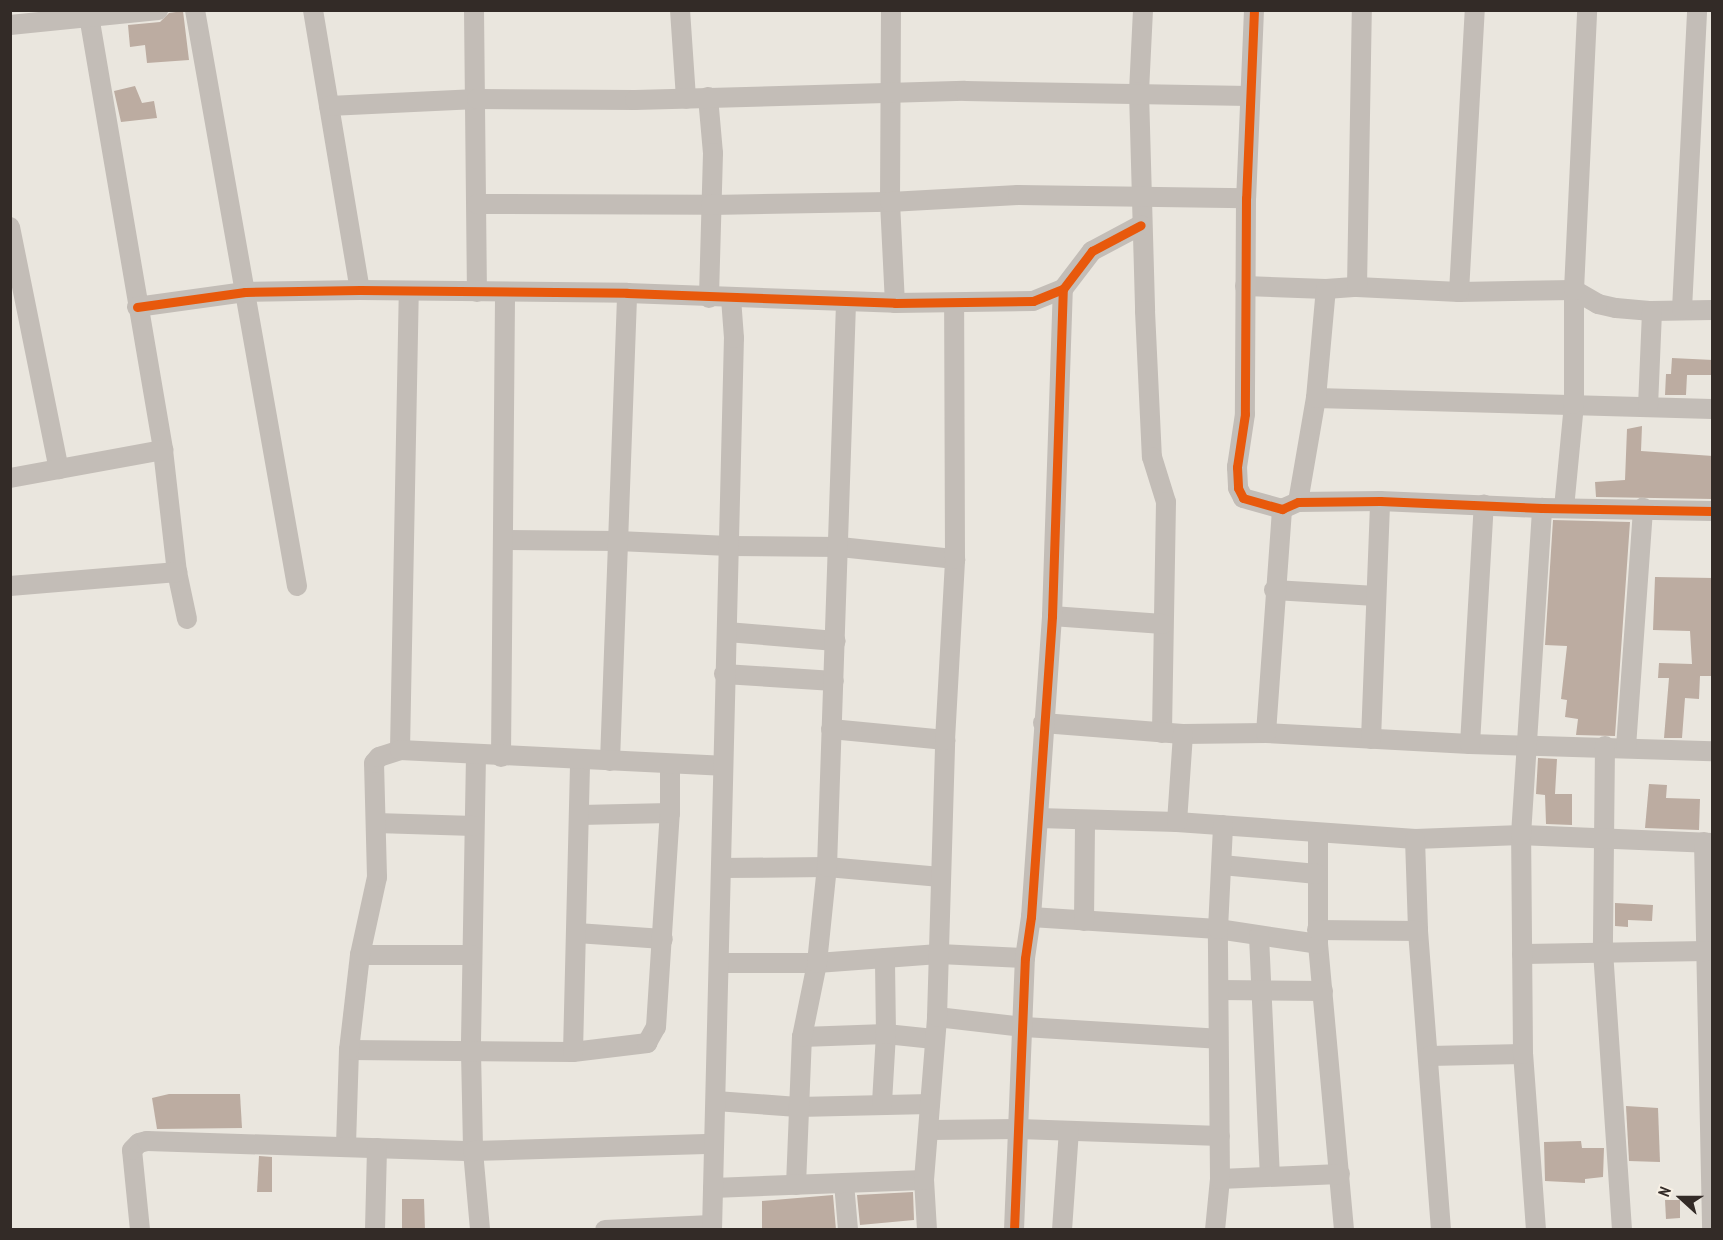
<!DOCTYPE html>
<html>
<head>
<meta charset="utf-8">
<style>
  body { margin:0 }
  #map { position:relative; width:1723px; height:1240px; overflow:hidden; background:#eae6de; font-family:"PT Sans Narrow",sans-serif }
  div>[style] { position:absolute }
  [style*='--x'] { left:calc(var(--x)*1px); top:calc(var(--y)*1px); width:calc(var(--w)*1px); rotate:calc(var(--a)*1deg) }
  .building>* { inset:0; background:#bcaca1 }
  .minor>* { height:20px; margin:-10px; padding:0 10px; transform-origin:10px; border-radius:10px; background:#c3bdb7 }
  .cycleway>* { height:9px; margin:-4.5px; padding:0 4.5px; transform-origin:4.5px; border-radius:4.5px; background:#e8590c }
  span { translate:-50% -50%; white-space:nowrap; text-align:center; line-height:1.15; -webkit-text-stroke:5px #f7f0e5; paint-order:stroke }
  .frame { position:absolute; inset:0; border:12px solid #332b27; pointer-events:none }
  .north { position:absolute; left:1651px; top:1168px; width:60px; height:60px; -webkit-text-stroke:4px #f7f0e5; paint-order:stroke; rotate:291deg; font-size:16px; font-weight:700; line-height:24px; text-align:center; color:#332b27 }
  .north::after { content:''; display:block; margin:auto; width:21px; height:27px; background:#332b27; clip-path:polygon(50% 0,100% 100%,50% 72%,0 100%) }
</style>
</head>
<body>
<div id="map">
  <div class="building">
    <i style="clip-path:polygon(183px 11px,189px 60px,147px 63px,145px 45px,130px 47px,128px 25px,160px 22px,169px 13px)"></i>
    <i style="clip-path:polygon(135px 86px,142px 103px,154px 101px,157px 118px,121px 122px,114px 91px)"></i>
    <i style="clip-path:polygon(1672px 358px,1713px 360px,1713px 375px,1687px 375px,1686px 395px,1665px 395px,1666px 374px,1671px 374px)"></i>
    <i style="clip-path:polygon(1642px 426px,1641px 451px,1713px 456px,1713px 499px,1596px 497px,1595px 482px,1625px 480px,1627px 429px)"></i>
    <i style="clip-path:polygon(1553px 520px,1630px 522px,1615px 736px,1576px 735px,1578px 719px,1565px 717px,1567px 700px,1561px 699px,1567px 646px,1545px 645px)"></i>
    <i style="clip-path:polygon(1655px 577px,1713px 578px,1713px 676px,1700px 676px,1699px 699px,1685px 698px,1682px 738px,1664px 738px,1669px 678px,1658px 678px,1659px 663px,1692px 664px,1690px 631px,1653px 630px)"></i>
    <i style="clip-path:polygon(1538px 758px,1557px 759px,1555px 794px,1572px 794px,1572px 825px,1546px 824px,1545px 795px,1536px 794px)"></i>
    <i style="clip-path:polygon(1649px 784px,1667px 785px,1666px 798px,1700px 799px,1699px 830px,1645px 828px)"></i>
    <i style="clip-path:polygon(1615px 903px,1653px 905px,1652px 921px,1628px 920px,1628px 927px,1615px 926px)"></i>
    <i style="clip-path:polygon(169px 1094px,240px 1094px,242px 1128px,157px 1129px,152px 1098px)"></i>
    <i style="clip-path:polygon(1626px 1106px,1658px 1108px,1660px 1162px,1629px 1161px)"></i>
    <i style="clip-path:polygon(1581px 1141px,1582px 1148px,1604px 1148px,1603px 1177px,1585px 1179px,1585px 1183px,1545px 1181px,1544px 1142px)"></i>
    <i style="clip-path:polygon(259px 1156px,272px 1157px,272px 1192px,257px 1192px)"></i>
    <i style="clip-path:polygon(913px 1192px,914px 1220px,860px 1225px,857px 1195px)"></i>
    <i style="clip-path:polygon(833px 1195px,836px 1230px,762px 1230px,762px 1201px)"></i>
    <i style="clip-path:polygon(402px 1199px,424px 1199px,425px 1230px,402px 1230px)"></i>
    <i style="clip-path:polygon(1665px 1200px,1680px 1200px,1680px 1218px,1666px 1219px)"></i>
  </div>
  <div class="minor">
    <i style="--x:88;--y:10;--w:446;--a:80.3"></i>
    <i style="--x:163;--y:450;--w:123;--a:83.5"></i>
    <i style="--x:177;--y:572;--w:48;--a:78"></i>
    <i style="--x:195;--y:10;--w:585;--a:79.96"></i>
    <i style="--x:313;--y:10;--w:284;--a:80.5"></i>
    <i style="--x:474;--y:10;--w:282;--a:89.4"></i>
    <i style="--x:680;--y:10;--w:89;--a:86.1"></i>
    <i style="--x:891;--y:10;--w:192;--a:90.3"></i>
    <i style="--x:890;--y:202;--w:101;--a:87.2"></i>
    <i style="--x:1143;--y:10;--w:82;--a:92.8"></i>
    <i style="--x:1139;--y:92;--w:219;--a:88.4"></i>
    <i style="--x:1145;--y:311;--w:146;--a:87.3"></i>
    <i style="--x:1152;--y:457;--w:47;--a:72.7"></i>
    <i style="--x:1166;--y:502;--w:231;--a:91"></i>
    <i style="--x:1254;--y:10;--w:188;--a:92.4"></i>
    <i style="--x:1246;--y:198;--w:216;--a:90.3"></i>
    <i style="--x:1245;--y:414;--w:54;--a:98.6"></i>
    <i style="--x:1237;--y:467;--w:21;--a:87"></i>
    <i style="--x:1238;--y:488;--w:11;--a:63"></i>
    <i style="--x:1243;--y:498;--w:41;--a:15.8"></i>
    <i style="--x:1282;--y:509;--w:17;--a:-24"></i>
    <i style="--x:1298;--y:502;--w:82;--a:-0.7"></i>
    <i style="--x:1380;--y:501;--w:162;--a:2.5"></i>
    <i style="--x:1542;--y:508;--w:170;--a:1"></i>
    <i style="--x:10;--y:25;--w:149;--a:-5.8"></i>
    <i style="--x:708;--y:97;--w:56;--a:84.9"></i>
    <i style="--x:713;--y:153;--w:145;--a:91.6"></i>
    <i style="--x:329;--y:106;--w:148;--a:-2.7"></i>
    <i style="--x:477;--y:99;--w:158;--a:0.4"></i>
    <i style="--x:635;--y:100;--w:330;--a:-1.6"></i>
    <i style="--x:965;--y:91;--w:284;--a:1"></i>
    <i style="--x:477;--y:204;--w:234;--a:0.2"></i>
    <i style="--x:711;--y:205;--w:179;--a:-1"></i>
    <i style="--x:890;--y:202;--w:128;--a:-3.1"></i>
    <i style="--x:1018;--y:195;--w:228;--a:0.8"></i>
    <i style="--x:10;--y:227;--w:247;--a:78.6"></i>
    <i style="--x:1245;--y:286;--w:81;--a:2.1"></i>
    <i style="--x:1326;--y:289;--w:31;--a:-4"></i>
    <i style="--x:1357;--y:287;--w:102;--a:2.8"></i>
    <i style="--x:1459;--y:292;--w:115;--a:-1"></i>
    <i style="--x:1574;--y:290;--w:28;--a:30"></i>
    <i style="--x:1598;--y:304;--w:18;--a:13"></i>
    <i style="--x:1616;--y:308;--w:36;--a:5"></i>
    <i style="--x:1652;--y:311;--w:60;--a:-1"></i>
    <i style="--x:1357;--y:287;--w:277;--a:-89"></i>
    <i style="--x:1459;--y:292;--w:282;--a:-86.8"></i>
    <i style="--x:137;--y:307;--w:109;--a:-7.9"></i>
    <i style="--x:245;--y:292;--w:115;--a:-1"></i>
    <i style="--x:360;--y:290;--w:267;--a:0.6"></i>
    <i style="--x:627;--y:293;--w:268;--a:2.1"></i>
    <i style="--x:895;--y:303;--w:138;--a:-0.8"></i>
    <i style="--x:1033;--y:301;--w:32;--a:-22"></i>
    <i style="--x:1063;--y:289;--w:48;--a:-52.7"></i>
    <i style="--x:1092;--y:251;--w:55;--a:-28"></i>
    <i style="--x:1682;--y:309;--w:299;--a:-87.1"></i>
    <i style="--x:1316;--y:398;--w:396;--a:1.6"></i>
    <i style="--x:1648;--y:407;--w:96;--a:-87.6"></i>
    <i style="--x:10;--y:478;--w:156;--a:-10.4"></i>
    <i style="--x:1298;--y:502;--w:106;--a:-80.2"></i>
    <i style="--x:1316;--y:398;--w:109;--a:-84.8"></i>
    <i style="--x:1564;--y:508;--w:104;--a:-84.5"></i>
    <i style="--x:1574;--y:404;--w:114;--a:-90"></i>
    <i style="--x:1574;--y:290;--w:280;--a:-87.3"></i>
    <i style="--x:505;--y:540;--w:113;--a:0.5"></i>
    <i style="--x:618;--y:541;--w:111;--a:2.6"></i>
    <i style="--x:729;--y:546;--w:111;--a:0.5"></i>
    <i style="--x:840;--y:547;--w:116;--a:6"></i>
    <i style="--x:10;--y:586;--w:168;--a:-4.8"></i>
    <i style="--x:1274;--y:590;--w:102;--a:3.4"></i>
    <i style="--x:1052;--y:616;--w:111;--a:4.1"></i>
    <i style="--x:727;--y:632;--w:109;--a:4.7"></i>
    <i style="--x:724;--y:674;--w:110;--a:3.6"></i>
    <i style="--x:1043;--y:723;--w:140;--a:4.5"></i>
    <i style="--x:1183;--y:734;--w:83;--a:-0.7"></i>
    <i style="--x:1266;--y:733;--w:204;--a:3.1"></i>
    <i style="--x:1470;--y:744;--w:242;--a:1.7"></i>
    <i style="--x:831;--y:729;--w:115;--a:5.5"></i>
    <i style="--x:1266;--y:733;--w:225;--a:-85.9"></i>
    <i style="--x:1371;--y:739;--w:238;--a:-87.8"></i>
    <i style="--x:1470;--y:744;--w:240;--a:-86.7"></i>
    <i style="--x:1605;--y:746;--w:205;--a:90.6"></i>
    <i style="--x:1603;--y:951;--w:280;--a:86.1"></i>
    <i style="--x:1626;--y:747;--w:240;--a:-85.9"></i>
    <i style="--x:400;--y:750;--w:459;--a:-88.9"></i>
    <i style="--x:476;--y:755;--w:297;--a:91"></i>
    <i style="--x:471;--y:1052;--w:99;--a:88.8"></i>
    <i style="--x:473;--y:1151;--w:79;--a:84.9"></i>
    <i style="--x:501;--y:757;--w:465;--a:-89.5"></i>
    <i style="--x:610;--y:761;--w:468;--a:-87.9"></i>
    <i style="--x:580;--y:815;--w:90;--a:-1.3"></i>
    <i style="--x:1038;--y:818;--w:139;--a:1.6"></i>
    <i style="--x:1177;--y:822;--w:239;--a:4.1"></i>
    <i style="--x:1415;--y:839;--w:106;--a:-2.2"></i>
    <i style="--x:1521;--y:835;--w:191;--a:2.4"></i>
    <i style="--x:1177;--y:822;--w:88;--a:-86.1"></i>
    <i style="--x:376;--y:823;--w:98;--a:1.8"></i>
    <i style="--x:1318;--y:833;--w:111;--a:90"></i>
    <i style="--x:1318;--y:944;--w:287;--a:84.8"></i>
    <i style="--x:1415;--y:839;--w:92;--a:88.1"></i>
    <i style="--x:1418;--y:931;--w:300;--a:85.6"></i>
    <i style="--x:1704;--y:842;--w:388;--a:88.8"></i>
    <i style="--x:1222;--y:865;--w:95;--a:5.4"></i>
    <i style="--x:721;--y:868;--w:106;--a:-0.5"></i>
    <i style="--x:827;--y:867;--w:114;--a:5"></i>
    <i style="--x:1031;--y:917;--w:187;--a:3.7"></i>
    <i style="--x:1218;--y:929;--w:101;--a:8.5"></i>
    <i style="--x:1084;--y:921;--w:101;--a:-89.4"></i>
    <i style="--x:1317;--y:930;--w:101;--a:0.6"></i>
    <i style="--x:577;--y:933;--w:86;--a:4"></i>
    <i style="--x:1259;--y:936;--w:239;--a:87.4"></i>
    <i style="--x:1522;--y:954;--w:185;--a:-0.9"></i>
    <i style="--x:360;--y:955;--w:112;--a:0"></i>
    <i style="--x:719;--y:963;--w:98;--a:0"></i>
    <i style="--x:817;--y:963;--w:122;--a:-4.2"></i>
    <i style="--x:939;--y:954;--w:86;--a:2.7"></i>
    <i style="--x:1219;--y:990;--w:104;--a:0.6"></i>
    <i style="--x:937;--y:1017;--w:88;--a:6.6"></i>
    <i style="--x:1024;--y:1027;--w:194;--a:3.5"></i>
    <i style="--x:802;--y:1037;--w:84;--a:-2"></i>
    <i style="--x:886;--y:1034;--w:48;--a:5.9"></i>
    <i style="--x:349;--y:1050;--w:224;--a:0.5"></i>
    <i style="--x:573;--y:1052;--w:75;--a:-6.9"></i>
    <i style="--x:647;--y:1043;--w:18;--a:-61"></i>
    <i style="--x:656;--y:1027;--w:214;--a:-86.3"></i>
    <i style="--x:670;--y:813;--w:49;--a:-90"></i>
    <i style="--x:573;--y:1052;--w:292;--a:-88.6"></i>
    <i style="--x:1429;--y:1056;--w:94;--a:-1.2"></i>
    <i style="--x:716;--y:1101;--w:82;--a:4.2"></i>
    <i style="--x:798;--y:1107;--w:132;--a:-1.3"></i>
    <i style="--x:882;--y:1103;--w:69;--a:-86.7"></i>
    <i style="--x:886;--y:1034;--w:76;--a:-90.8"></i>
    <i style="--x:930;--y:1130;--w:89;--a:-0.6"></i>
    <i style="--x:1019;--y:1129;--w:201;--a:2"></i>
    <i style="--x:346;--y:1145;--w:95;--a:-88.2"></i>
    <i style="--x:349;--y:1050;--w:96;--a:-83.4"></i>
    <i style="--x:360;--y:955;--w:80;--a:-77.7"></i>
    <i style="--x:377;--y:877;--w:114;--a:-91.5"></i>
    <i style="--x:374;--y:763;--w:8;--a:-50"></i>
    <i style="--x:379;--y:757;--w:22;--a:-18"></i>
    <i style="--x:400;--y:750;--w:322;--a:2.8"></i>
    <i style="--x:1220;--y:1179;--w:120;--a:-2.4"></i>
    <i style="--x:844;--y:1183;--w:47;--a:85.1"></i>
    <i style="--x:796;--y:1185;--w:148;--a:-87.7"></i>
    <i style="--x:802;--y:1037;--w:76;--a:-78.5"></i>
    <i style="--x:817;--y:963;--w:97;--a:-84.1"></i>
    <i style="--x:827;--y:867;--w:565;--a:-88.07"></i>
    <i style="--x:713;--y:1188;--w:211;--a:-2.2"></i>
    <i style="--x:140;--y:1230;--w:80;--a:-95.7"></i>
    <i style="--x:132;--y:1150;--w:10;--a:-45"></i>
    <i style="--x:139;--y:1143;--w:8;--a:-14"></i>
    <i style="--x:147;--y:1141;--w:326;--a:1.8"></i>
    <i style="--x:473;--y:1151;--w:241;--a:-1.7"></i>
    <i style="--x:375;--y:1230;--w:82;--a:-88.6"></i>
    <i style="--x:605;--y:1230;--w:106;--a:-2.7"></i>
    <i style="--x:712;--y:1230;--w:892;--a:-88.59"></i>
    <i style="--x:734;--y:338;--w:40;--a:-94.3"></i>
    <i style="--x:927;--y:1230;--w:50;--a:-93.4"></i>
    <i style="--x:924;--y:1180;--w:164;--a:-85.4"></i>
    <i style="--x:937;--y:1017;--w:277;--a:-88.3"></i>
    <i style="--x:945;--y:740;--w:181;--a:-86.8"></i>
    <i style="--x:955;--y:559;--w:256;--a:-90.2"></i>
    <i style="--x:1014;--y:1230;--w:272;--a:-87.7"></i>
    <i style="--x:1025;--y:958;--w:41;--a:-81.7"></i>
    <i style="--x:1031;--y:917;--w:302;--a:-86"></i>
    <i style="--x:1052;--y:616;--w:327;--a:-88.1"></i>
    <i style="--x:1062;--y:1230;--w:99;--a:-86"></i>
    <i style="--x:1215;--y:1230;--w:51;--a:-84.4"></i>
    <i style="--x:1220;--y:1179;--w:250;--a:-90.5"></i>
    <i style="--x:1218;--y:929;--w:104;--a:-87.2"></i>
    <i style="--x:1536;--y:1230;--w:176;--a:-94.2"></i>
    <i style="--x:1523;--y:1054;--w:219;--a:-90.5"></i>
    <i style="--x:1521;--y:835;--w:328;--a:-86.3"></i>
  </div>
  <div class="cycleway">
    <i style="--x:1254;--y:10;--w:188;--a:92.4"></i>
    <i style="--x:1246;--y:198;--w:216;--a:90.3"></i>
    <i style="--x:1245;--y:414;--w:54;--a:98.6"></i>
    <i style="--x:1237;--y:467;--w:21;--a:87"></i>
    <i style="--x:1238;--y:488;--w:11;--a:63"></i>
    <i style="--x:1243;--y:498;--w:41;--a:15.8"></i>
    <i style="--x:1282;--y:509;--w:17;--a:-24"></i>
    <i style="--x:1298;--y:502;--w:82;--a:-0.7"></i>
    <i style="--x:1380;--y:501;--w:162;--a:2.5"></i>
    <i style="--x:1542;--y:508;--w:170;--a:1"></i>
    <i style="--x:137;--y:307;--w:109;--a:-7.9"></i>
    <i style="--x:245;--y:292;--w:115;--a:-1"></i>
    <i style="--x:360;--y:290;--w:267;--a:0.6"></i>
    <i style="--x:627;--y:293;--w:268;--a:2.1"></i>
    <i style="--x:895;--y:303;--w:138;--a:-0.8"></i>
    <i style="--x:1033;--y:301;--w:32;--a:-22"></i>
    <i style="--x:1063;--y:289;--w:48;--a:-52.7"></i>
    <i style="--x:1092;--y:251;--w:55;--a:-28"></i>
    <i style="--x:1014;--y:1230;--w:272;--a:-87.7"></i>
    <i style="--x:1025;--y:958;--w:41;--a:-81.7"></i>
    <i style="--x:1031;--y:917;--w:302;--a:-86"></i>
    <i style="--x:1052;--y:616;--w:327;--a:-88.1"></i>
  </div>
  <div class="frame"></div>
  <div class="north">N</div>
</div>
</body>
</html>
